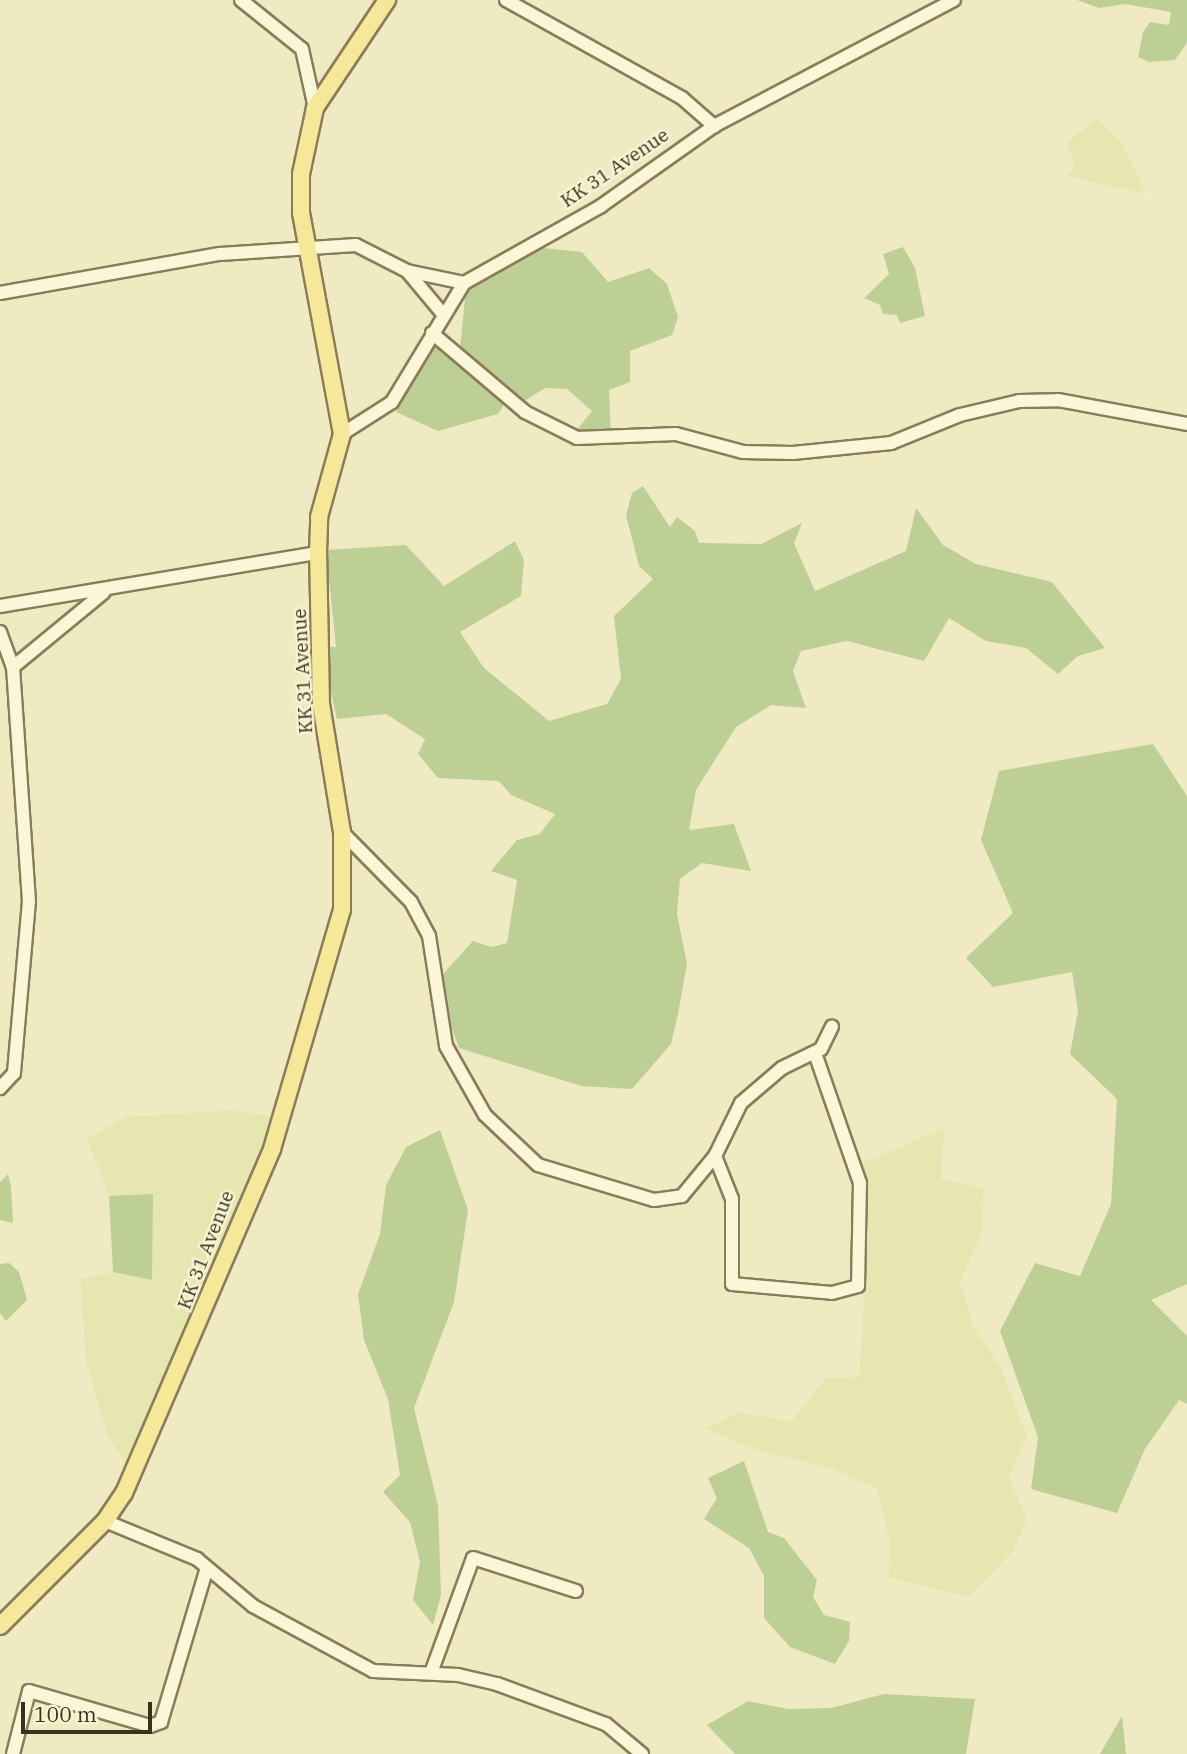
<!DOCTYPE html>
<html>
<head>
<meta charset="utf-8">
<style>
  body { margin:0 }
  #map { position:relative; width:1187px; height:1754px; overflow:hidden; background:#f0eac3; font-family:"IBM Plex Serif",serif }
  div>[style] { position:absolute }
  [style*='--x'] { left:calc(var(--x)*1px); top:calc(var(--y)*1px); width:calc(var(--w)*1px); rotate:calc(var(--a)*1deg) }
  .farmland>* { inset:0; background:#e6e6b0 }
  .green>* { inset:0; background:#becf96 }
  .roads { filter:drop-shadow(2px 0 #8b7c59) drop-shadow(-2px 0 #8b7c59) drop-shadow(0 2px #8b7c59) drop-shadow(0 -2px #8b7c59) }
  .minor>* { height:12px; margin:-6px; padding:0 6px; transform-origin:6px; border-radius:6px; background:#faf6d7 }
  .major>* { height:16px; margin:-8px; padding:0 8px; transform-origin:8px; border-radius:8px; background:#f5e899 }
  span { translate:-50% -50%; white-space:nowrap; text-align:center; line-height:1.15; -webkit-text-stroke:5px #f7f3d3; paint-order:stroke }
  .street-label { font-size:19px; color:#3a301d }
  .scale { position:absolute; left:21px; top:1702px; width:131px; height:32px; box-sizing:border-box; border:4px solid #3a301d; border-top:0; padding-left:9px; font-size:21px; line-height:24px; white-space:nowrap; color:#3a301d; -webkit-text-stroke:5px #f7f3d3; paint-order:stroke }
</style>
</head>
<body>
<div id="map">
  <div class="farmland">
    <i style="clip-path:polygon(1097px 119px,1122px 142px,1146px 194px,1067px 176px,1075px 167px,1067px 142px)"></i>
    <i style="clip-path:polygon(231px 1110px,275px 1117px,132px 1475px,107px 1433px,86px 1361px,80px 1279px,113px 1272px,113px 1237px,109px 1196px,87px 1138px,127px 1117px)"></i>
    <i style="clip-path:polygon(944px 1128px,941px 1179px,984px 1188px,982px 1232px,960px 1282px,974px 1328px,1001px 1369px,1027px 1435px,1009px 1478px,1027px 1520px,1013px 1551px,968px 1597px,888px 1577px,890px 1544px,877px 1489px,831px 1468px,758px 1450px,705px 1429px,740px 1412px,791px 1422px,826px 1378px,859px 1377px,867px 1260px,863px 1163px)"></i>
  </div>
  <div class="green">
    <i style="clip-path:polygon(1077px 0,1187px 0,1187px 43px,1175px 60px,1149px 62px,1138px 57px,1143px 32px,1150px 22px,1169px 25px,1171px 12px,1125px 4px,1099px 8px)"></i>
    <i style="clip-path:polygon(903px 247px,915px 268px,925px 316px,900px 323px,897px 315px,883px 314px,880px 305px,864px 298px,889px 274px,883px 254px)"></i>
    <i style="clip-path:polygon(543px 248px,582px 252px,608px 282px,649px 268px,667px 284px,678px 317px,672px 335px,630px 351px,630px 382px,609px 390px,611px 433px,576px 431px,592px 411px,567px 389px,545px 388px,518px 405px,460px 349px,466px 288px)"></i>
    <i style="clip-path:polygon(436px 340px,506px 401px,498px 414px,438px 431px,396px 412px)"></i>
    <i style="clip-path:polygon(643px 486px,670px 527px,677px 517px,695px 531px,699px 543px,761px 544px,802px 523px,794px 543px,815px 591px,906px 551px,916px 508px,943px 545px,976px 564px,1052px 582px,1105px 648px,1078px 656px,1058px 674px,1026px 648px,986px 641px,949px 618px,924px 661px,847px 641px,801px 651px,793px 671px,806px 708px,771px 705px,736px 727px,696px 790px,689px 830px,734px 824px,751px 871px,702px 863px,680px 879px,677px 914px,687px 964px,678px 1014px,671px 1044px,632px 1089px,581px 1086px,459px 1048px,445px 1009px,443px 974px,473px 941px,492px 947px,507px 943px,517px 880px,491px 871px,517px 840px,540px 834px,555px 814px,511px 795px,499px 781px,438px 778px,418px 754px,425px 739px,386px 714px,337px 719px,320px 646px,336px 647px,326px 550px,406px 545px,444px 586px,515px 541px,524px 560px,521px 596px,460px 632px,484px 668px,549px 721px,607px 704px,621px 679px,614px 616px,653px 579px,639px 566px,626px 515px,632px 493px)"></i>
    <i style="clip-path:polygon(1153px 744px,1187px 796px,1187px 1284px,1151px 1300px,1187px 1336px,1187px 1404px,1179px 1400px,1145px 1449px,1117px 1513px,1031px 1489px,1038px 1437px,1000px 1331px,1035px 1263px,1080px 1276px,1111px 1204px,1117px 1099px,1070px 1054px,1078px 1011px,1072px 972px,993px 987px,966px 958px,1013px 913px,981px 840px,999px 771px)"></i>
    <i style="clip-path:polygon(440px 1130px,468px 1210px,454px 1302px,414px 1408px,438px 1505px,441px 1595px,433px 1625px,413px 1600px,420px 1562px,410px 1522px,383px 1492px,400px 1475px,388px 1399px,364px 1340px,358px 1294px,380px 1234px,386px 1185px,406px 1147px)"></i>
    <i style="clip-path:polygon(8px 1174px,11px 1186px,13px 1223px,0 1220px,0 1182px)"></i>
    <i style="clip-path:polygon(153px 1194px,152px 1280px,113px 1272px,109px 1196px)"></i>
    <i style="clip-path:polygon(9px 1263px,19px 1272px,27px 1300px,6px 1321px,0 1313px,0 1264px)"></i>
    <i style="clip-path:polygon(744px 1461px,768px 1532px,784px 1538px,817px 1580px,813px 1597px,824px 1615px,850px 1622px,849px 1641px,835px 1664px,790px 1647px,764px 1618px,764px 1576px,749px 1548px,704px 1519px,717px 1498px,708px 1478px)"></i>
    <i style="clip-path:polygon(884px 1694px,975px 1699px,966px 1754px,735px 1754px,707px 1725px,748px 1701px,788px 1709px,831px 1708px)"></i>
    <i style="clip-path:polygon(1122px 1716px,1126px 1754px,1100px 1754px)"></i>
  </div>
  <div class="roads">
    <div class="minor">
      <i style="--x:241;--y:0;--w:78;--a:38.8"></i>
      <i style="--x:302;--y:49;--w:60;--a:77.6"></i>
      <i style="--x:506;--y:0;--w:201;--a:29.1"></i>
      <i style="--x:682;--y:98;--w:43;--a:41.2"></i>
      <i style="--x:407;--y:271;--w:58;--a:11.9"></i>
      <i style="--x:0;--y:293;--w:223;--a:-10.1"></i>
      <i style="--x:220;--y:254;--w:136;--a:-3.8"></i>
      <i style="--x:356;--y:245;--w:57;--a:27"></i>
      <i style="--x:407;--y:271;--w:55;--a:50.2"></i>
      <i style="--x:432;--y:333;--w:122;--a:40.3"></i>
      <i style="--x:525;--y:412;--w:58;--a:26.6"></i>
      <i style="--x:577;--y:438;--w:99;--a:-2.3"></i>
      <i style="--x:676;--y:434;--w:69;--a:15"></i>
      <i style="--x:743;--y:452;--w:50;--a:1.1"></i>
      <i style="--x:793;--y:453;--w:99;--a:-5.8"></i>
      <i style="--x:891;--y:443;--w:74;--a:-22.1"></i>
      <i style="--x:960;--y:415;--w:61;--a:-13.3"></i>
      <i style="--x:1019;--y:401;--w:39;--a:-1"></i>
      <i style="--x:1058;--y:400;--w:131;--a:10.5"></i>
      <i style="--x:342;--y:434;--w:59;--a:-32.6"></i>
      <i style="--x:392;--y:402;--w:139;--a:-58.8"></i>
      <i style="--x:464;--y:283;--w:157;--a:-29.3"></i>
      <i style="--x:601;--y:206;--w:138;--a:-35.3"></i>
      <i style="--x:714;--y:126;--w:271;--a:-27.7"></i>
      <i style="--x:0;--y:606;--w:322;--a:-9.5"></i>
      <i style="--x:0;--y:632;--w:37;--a:70"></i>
      <i style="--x:13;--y:667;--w:235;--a:86.1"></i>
      <i style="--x:29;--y:901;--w:173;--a:95"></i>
      <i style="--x:14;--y:1073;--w:21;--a:133"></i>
      <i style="--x:13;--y:667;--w:117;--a:-39.4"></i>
      <i style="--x:342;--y:832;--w:98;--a:45.4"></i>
      <i style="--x:411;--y:902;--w:38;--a:62"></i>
      <i style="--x:429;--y:936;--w:111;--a:81.2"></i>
      <i style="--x:446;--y:1046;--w:79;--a:60.5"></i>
      <i style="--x:485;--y:1115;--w:73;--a:43.3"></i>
      <i style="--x:538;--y:1165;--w:121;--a:16.8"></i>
      <i style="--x:654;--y:1200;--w:28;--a:-8"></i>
      <i style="--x:682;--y:1196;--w:52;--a:-50.5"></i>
      <i style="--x:715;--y:1156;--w:59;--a:-63.9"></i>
      <i style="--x:741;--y:1103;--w:54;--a:-40.5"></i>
      <i style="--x:782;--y:1068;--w:43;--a:-26"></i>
      <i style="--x:821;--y:1049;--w:25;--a:-64"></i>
      <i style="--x:715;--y:1156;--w:46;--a:68.4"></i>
      <i style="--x:732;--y:1199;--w:85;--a:90"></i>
      <i style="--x:732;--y:1284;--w:100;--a:5.1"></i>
      <i style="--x:832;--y:1293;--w:27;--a:-15"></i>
      <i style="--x:858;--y:1286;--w:103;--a:-88.9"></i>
      <i style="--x:860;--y:1183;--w:138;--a:-109.1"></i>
      <i style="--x:105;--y:1521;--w:100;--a:22.4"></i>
      <i style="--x:197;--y:1559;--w:73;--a:40"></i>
      <i style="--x:253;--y:1606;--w:136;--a:28.4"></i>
      <i style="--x:373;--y:1671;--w:85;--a:2.7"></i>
      <i style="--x:458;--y:1675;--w:40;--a:13"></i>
      <i style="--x:497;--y:1684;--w:116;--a:20.2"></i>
      <i style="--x:606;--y:1724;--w:47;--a:39.8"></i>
      <i style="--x:431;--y:1673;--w:122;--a:-69.9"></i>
      <i style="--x:473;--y:1558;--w:108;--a:17.8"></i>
      <i style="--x:13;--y:1754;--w:65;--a:-75.7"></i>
      <i style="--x:29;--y:1691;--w:126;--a:16.1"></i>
      <i style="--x:150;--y:1726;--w:12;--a:-20"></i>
      <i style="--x:161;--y:1722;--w:158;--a:-73.4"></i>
    </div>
    <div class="major">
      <i style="--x:0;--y:1626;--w:148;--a:-45"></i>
      <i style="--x:105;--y:1521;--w:34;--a:-56"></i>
      <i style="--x:124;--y:1493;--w:374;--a:-66.7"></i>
      <i style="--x:272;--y:1149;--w:250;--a:-73.7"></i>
      <i style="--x:342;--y:909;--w:77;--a:-90"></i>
      <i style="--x:342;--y:832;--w:130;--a:-99.3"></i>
      <i style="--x:321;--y:704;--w:151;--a:-91.1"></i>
      <i style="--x:318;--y:553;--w:36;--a:-88"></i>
      <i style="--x:319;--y:517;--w:86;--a:-74.5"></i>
      <i style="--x:342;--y:434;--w:225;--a:-100.5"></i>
      <i style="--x:301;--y:213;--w:39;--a:-90"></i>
      <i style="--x:301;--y:174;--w:67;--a:-78"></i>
      <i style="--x:315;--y:108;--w:130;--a:-56.3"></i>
    </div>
  </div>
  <div class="street-label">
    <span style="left:615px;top:168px;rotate:-34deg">KK 31 Avenue</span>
    <span style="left:303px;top:671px;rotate:-93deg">KK 31 Avenue</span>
    <span style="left:206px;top:1250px;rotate:-69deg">KK 31 Avenue</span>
  </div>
  <div class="scale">100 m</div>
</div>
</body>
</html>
